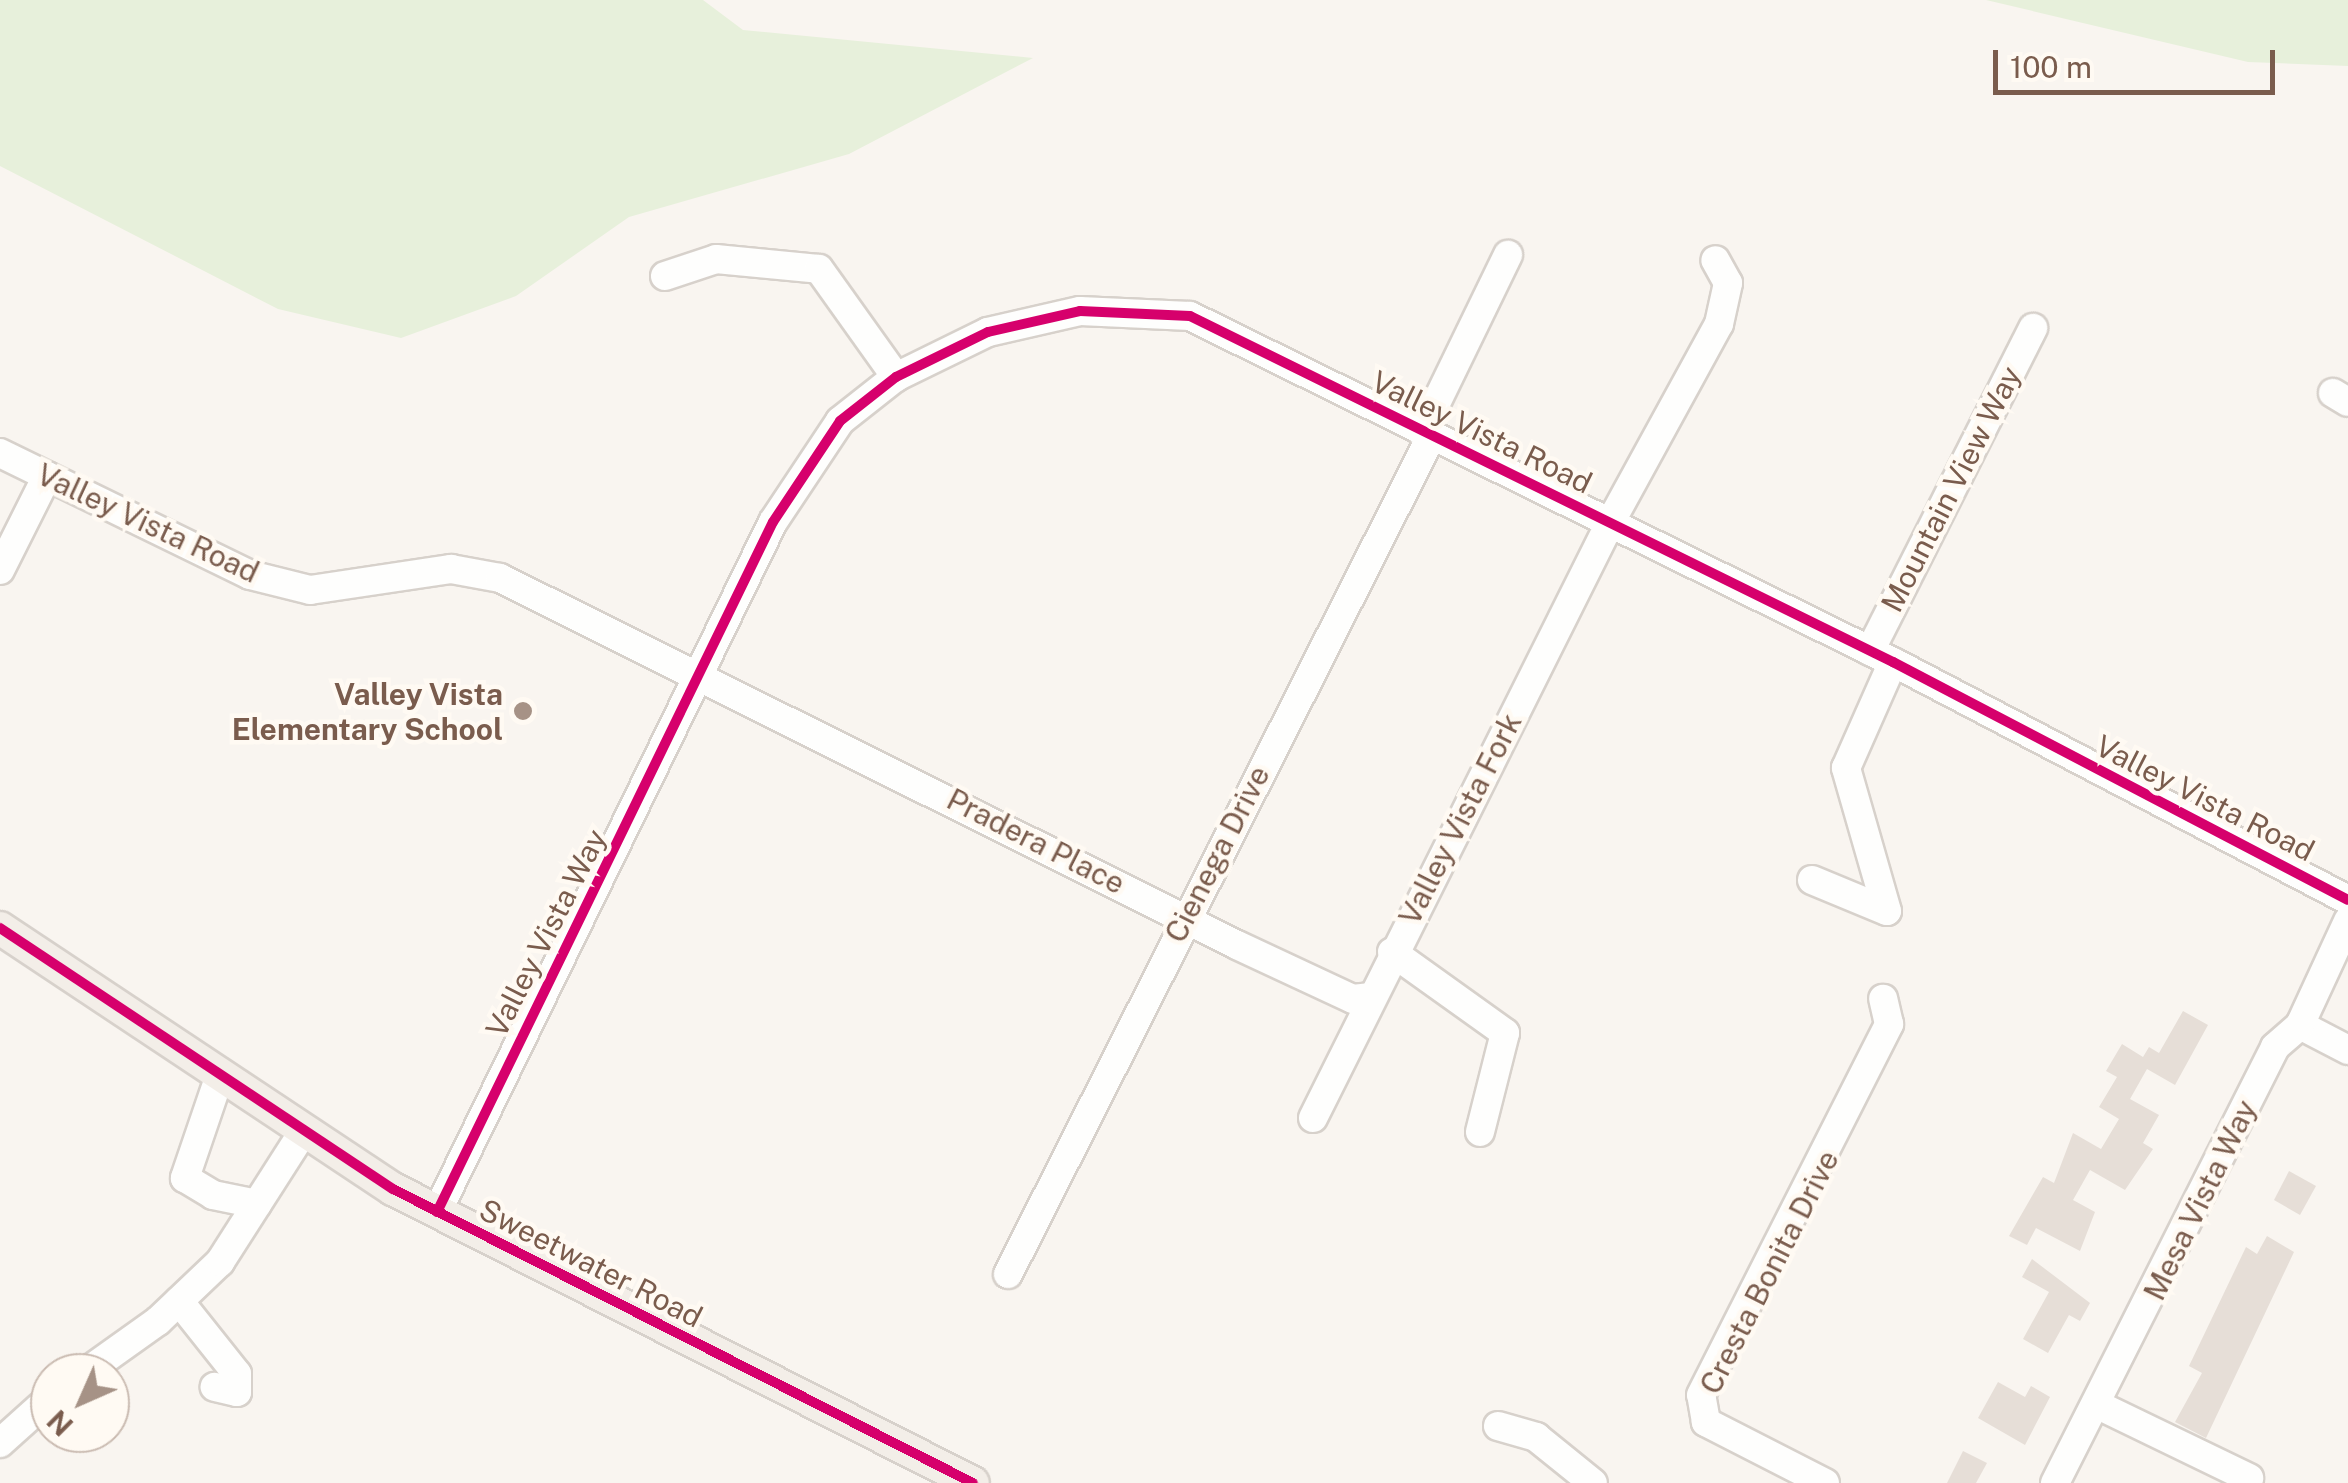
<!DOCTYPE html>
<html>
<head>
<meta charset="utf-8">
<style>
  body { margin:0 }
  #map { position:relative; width:2348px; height:1483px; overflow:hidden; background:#f9f5f0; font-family:"Public Sans",sans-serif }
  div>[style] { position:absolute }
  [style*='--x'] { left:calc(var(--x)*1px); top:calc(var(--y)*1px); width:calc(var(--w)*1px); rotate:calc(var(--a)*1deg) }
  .green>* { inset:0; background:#e7f0db }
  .building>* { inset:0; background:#e6ded7 }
  .roads { filter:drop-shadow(2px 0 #d7d1cb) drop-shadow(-2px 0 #d7d1cb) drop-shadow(0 2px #d7d1cb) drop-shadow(0 -2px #d7d1cb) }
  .minor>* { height:28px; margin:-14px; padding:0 14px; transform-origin:14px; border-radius:14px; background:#fefefd }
  .major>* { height:32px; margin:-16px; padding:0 16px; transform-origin:16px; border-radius:16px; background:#f3eee8 }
  .cycleway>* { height:10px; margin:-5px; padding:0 5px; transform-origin:5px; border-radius:5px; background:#d6006c }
  .dots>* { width:28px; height:28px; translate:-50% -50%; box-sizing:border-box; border:5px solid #fffaf3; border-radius:50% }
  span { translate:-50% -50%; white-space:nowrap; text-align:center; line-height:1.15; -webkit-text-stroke:9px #fffaf3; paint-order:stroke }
  .street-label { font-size:30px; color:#7a5c4d }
  .poi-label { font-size:30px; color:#7a5c4d; font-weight:700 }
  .right { translate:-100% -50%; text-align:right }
  .north { position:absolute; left:30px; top:1353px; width:100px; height:100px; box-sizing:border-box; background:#fffaf3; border:2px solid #cabbb1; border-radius:50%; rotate:225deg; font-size:28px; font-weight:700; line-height:40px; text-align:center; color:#7a5c4d }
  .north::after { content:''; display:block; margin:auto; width:35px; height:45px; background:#a69286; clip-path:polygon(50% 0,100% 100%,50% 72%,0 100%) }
  .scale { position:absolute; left:1993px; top:50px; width:282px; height:45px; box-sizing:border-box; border:5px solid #7a5c4d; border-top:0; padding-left:12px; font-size:30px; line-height:35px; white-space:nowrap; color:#7a5c4d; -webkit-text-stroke:8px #fffaf3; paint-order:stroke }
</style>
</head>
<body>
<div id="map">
  <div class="green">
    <i style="clip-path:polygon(0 0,703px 0,743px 30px,1033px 58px,849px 154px,629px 217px,516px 296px,401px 338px,278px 309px,0 166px)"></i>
    <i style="clip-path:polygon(1986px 0,2348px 0,2348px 66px,2248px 62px)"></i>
  </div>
  <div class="building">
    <i style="clip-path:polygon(2183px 1011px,2208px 1025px,2175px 1085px,2147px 1069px,2130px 1099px,2159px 1115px,2143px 1143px,2153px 1149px,2125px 1190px,2090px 1170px,2073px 1200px,2095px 1212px,2080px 1251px,2036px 1228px,2027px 1245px,2009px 1236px,2043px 1177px,2054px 1183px,2073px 1133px,2101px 1149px,2119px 1119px,2099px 1107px,2117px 1077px,2106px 1071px,2122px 1044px,2143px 1057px,2149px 1047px,2159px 1053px)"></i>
    <i style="clip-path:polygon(2289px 1171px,2316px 1186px,2300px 1215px,2274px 1200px)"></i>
    <i style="clip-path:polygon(2267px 1236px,2294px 1252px,2206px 1438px,2175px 1422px,2202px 1373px,2189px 1366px,2246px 1247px,2257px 1254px)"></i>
    <i style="clip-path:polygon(2032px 1259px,2090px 1303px,2080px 1321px,2069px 1315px,2048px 1353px,2023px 1339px,2049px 1292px,2022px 1277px)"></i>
    <i style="clip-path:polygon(1998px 1382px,2025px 1397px,2031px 1386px,2050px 1397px,2025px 1445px,1978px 1418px)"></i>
    <i style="clip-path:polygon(1963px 1451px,1987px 1463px,1976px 1483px,1947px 1483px)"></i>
  </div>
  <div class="roads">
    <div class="minor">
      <i style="--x:665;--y:276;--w:54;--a:-18.4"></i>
      <i style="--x:716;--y:259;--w:103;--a:5.5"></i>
      <i style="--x:819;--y:269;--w:133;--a:54.5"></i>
      <i style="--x:2333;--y:393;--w:17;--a:31"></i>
      <i style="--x:1422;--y:432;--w:197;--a:-64.1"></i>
      <i style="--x:0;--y:453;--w:278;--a:26"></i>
      <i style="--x:250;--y:575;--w:62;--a:14"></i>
      <i style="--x:310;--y:590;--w:143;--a:-8.5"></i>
      <i style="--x:451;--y:569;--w:50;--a:10.4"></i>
      <i style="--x:500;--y:578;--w:823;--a:26.47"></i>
      <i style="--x:1237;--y:945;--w:128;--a:25"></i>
      <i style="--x:1353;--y:999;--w:16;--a:-7"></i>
      <i style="--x:0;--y:570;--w:105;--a:-63.4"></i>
      <i style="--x:1870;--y:651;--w:362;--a:-63.2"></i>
      <i style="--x:1812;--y:880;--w:81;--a:22.5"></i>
      <i style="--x:1887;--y:911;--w:149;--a:-106"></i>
      <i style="--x:1846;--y:768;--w:116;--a:-66.1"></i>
      <i style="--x:1392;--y:952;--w:139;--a:35.6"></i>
      <i style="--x:1505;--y:1033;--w:102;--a:104.2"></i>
      <i style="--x:2300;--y:1025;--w:54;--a:27.5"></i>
      <i style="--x:219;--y:1078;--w:106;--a:108.8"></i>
      <i style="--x:185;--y:1178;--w:33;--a:31"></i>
      <i style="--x:213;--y:1195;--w:45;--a:11.6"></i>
      <i style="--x:1313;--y:1118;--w:665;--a:-63.47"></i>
      <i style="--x:1610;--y:523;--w:227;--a:-61.3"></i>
      <i style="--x:1719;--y:324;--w:42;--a:-77.6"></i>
      <i style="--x:1728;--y:283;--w:26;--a:-119"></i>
      <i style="--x:437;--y:1212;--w:767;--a:-64.04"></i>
      <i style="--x:773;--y:522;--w:121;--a:-56.4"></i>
      <i style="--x:840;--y:421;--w:71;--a:-38.2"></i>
      <i style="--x:896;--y:377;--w:102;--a:-26.1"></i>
      <i style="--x:988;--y:332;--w:94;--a:-12.9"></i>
      <i style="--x:1080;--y:311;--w:110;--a:2.6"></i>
      <i style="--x:1190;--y:316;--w:784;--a:26.21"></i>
      <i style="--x:1893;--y:662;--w:513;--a:27.61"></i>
      <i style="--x:1008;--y:1274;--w:938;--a:-63.19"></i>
      <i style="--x:179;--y:1301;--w:93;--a:51.5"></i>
      <i style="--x:237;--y:1374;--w:18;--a:90"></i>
      <i style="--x:237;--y:1392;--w:23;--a:-167"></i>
      <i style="--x:85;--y:1373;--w:90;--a:-35.5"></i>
      <i style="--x:158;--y:1321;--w:86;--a:-43.6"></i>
      <i style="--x:220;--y:1262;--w:152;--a:-57.4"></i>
      <i style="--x:2098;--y:1405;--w:168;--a:25.8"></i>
      <i style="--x:1498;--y:1426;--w:40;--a:16"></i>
      <i style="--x:1536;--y:1437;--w:73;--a:38.9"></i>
      <i style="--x:0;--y:1443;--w:67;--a:-42"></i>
      <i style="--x:1825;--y:1483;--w:134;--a:-152.9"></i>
      <i style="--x:1706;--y:1422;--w:27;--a:-100"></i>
      <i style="--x:1701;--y:1395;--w:416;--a:-63.1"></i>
      <i style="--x:1889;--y:1024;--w:26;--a:-103"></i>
      <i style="--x:2055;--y:1483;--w:488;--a:-63.2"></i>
      <i style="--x:2275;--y:1047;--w:33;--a:-41"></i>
      <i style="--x:2300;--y:1025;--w:115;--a:-65.2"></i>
    </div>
    <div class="major">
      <i style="--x:0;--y:928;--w:472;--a:33.6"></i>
      <i style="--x:393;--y:1189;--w:650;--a:26.88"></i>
    </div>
  </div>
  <div class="cycleway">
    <i style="--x:0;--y:928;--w:472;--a:33.6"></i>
    <i style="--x:393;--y:1189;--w:650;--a:26.88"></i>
    <i style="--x:437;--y:1212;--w:767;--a:-64.04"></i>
    <i style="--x:773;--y:522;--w:121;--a:-56.4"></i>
    <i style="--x:840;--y:421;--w:71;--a:-38.2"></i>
    <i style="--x:896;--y:377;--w:102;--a:-26.1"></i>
    <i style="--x:988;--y:332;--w:94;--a:-12.9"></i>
    <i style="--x:1080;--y:311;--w:110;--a:2.6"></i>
    <i style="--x:1190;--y:316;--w:784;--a:26.21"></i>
    <i style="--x:1893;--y:662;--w:513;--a:27.61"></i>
  </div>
  <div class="dots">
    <i style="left:523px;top:711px;background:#a69286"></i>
  </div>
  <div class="street-label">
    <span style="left:1482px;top:432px;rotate:26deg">Valley Vista Road</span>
    <span style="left:1951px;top:489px;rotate:-63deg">Mountain View Way</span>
    <span style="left:148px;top:523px;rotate:25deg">Valley Vista Road</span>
    <span style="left:2205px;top:798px;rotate:27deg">Valley Vista Road</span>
    <span style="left:1460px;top:819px;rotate:-63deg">Valley Vista Fork</span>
    <span style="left:1036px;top:841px;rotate:27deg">Pradera Place</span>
    <span style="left:1217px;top:854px;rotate:-63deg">Cienega Drive</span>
    <span style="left:546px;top:933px;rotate:-63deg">Valley Vista Way</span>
    <span style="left:2200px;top:1200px;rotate:-64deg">Mesa Vista Way</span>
    <span style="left:591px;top:1263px;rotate:27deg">Sweetwater Road</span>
    <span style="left:1769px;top:1272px;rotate:-63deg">Cresta Bonita Drive</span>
  </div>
  <div class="poi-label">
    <span class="right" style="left:503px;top:711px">Valley Vista<br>Elementary School</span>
  </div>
  <div class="north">N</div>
  <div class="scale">100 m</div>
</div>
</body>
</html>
